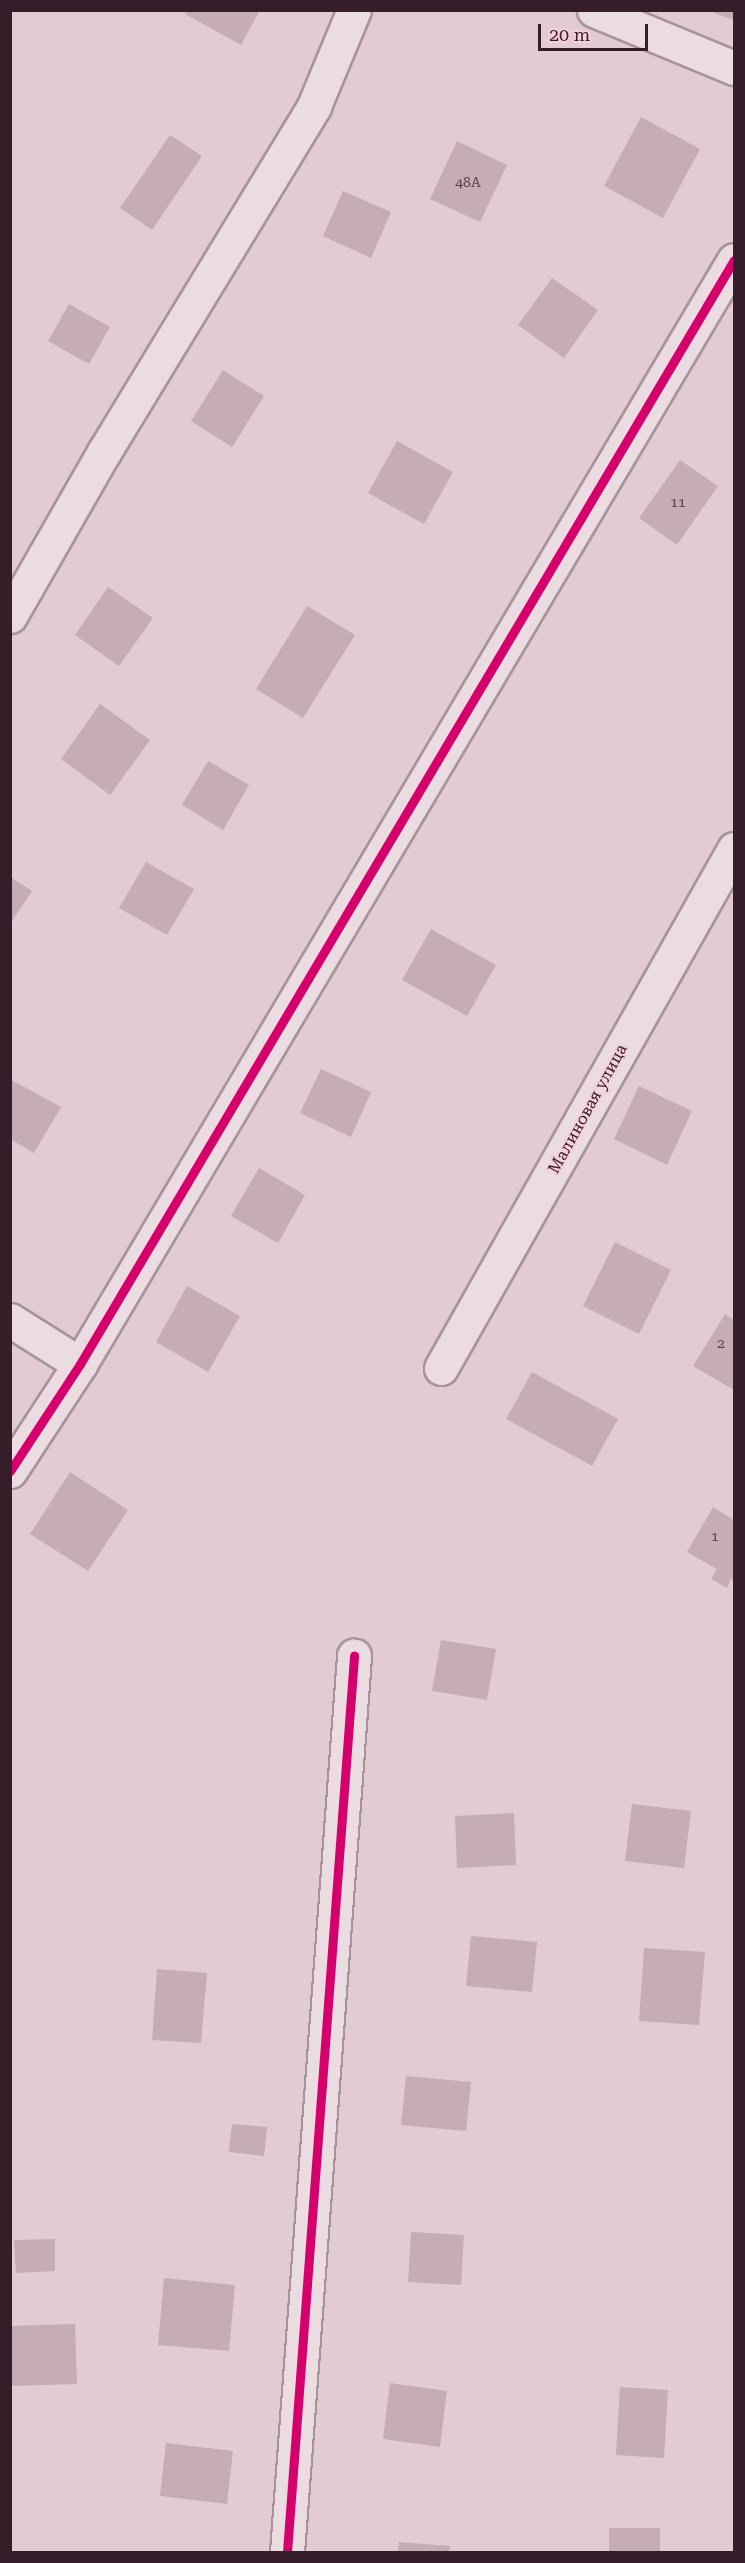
<!DOCTYPE html>
<html>
<head>
<meta charset="utf-8">
<style>
  body { margin:0 }
  #map { position:relative; width:745px; height:2563px; overflow:hidden; background:#e2cbd1; font-family:"Roboto Serif",serif }
  div>[style] { position:absolute }
  [style*='--x'] { left:calc(var(--x)*1px); top:calc(var(--y)*1px); width:calc(var(--w)*1px); rotate:calc(var(--a)*1deg) }
  .building>* { inset:0; background:#c6acb7 }
  .roads { filter:drop-shadow(2px 0 #a7949b) drop-shadow(-2px 0 #a7949b) drop-shadow(0 2px #a7949b) drop-shadow(0 -2px #a7949b) }
  .minor>* { height:33px; margin:-16.5px; padding:0 16.5px; transform-origin:16.5px; border-radius:16.5px; background:#eadce0 }
  .cycleway>* { height:9px; margin:-4.5px; padding:0 4.5px; transform-origin:4.5px; border-radius:4.5px; background:#d6006c }
  span { translate:-50% -50%; white-space:nowrap; text-align:center; line-height:1.15; -webkit-text-stroke:4.5px #f4d0d9; paint-order:stroke }
  .number-label { font-size:14px; color:#59414c }
  .number-label span { -webkit-text-stroke-width:0 }
  .street-label { font-size:16px; color:#351d29 }
  .frame { position:absolute; inset:0; border:12px solid #351d29; pointer-events:none }
  .scale { position:absolute; left:538px; top:24px; width:110px; height:27px; box-sizing:border-box; border:3px solid #351d29; border-top:0; padding-left:8px; font-size:18px; line-height:21px; white-space:nowrap; color:#351d29; -webkit-text-stroke:4px #f4d0d9; paint-order:stroke }
</style>
</head>
<body>
<div id="map">
  <div class="building">
    <i style="clip-path:polygon(187px 10px,260px 10px,241px 45px,185px 14px)"></i>
    <i style="clip-path:polygon(715px 10px,734px 10px,734px 20px,714px 13px)"></i>
    <i style="clip-path:polygon(641px 117px,700px 149px,663px 218px,604px 186px)"></i>
    <i style="clip-path:polygon(170px 135px,202px 156px,152px 230px,120px 208px)"></i>
    <i style="clip-path:polygon(457px 141px,507px 165px,480px 222px,430px 199px)"></i>
    <i style="clip-path:polygon(343px 191px,391px 212px,371px 258px,323px 236px)"></i>
    <i style="clip-path:polygon(552px 278px,598px 310px,564px 358px,518px 325px)"></i>
    <i style="clip-path:polygon(69px 304px,110px 327px,89px 364px,48px 341px)"></i>
    <i style="clip-path:polygon(223px 370px,264px 396px,232px 447px,191px 421px)"></i>
    <i style="clip-path:polygon(397px 441px,453px 472px,424px 524px,368px 493px)"></i>
    <i style="clip-path:polygon(680px 460px,718px 486px,677px 545px,639px 518px)"></i>
    <i style="clip-path:polygon(108px 587px,153px 618px,119px 666px,75px 635px)"></i>
    <i style="clip-path:polygon(307px 606px,355px 635px,303px 718px,256px 689px)"></i>
    <i style="clip-path:polygon(100px 704px,150px 740px,110px 795px,61px 759px)"></i>
    <i style="clip-path:polygon(208px 761px,249px 785px,223px 830px,182px 805px)"></i>
    <i style="clip-path:polygon(146px 862px,194px 889px,167px 935px,119px 908px)"></i>
    <i style="clip-path:polygon(10px 877px,32px 891px,10px 924px)"></i>
    <i style="clip-path:polygon(431px 929px,496px 965px,467px 1016px,402px 980px)"></i>
    <i style="clip-path:polygon(321px 1069px,371px 1092px,351px 1137px,300px 1113px)"></i>
    <i style="clip-path:polygon(10px 1079px,61px 1107px,34px 1153px,10px 1139px)"></i>
    <i style="clip-path:polygon(639px 1086px,692px 1111px,667px 1165px,614px 1139px)"></i>
    <i style="clip-path:polygon(259px 1168px,305px 1195px,278px 1243px,231px 1216px)"></i>
    <i style="clip-path:polygon(615px 1242px,671px 1270px,639px 1334px,583px 1306px)"></i>
    <i style="clip-path:polygon(187px 1286px,240px 1316px,208px 1372px,156px 1342px)"></i>
    <i style="clip-path:polygon(725px 1314px,734px 1320px,734px 1390px,693px 1366px)"></i>
    <i style="clip-path:polygon(532px 1372px,618px 1419px,592px 1466px,506px 1419px)"></i>
    <i style="clip-path:polygon(70px 1472px,128px 1510px,88px 1571px,30px 1534px)"></i>
    <i style="clip-path:polygon(713px 1507px,734px 1520px,734px 1581px,731px 1579px,727px 1588px,711px 1579px,717px 1569px,687px 1552px)"></i>
    <i style="clip-path:polygon(441px 1640px,496px 1649px,487px 1700px,432px 1691px)"></i>
    <i style="clip-path:polygon(632px 1804px,691px 1811px,684px 1868px,625px 1861px)"></i>
    <i style="clip-path:polygon(514px 1813px,516px 1865px,457px 1868px,455px 1816px)"></i>
    <i style="clip-path:polygon(471px 1936px,537px 1942px,532px 1992px,466px 1986px)"></i>
    <i style="clip-path:polygon(644px 1948px,705px 1952px,699px 2025px,639px 2021px)"></i>
    <i style="clip-path:polygon(157px 1969px,207px 1973px,201px 2043px,152px 2040px)"></i>
    <i style="clip-path:polygon(406px 2076px,471px 2082px,466px 2131px,401px 2125px)"></i>
    <i style="clip-path:polygon(232px 2124px,267px 2127px,264px 2156px,229px 2152px)"></i>
    <i style="clip-path:polygon(411px 2232px,464px 2235px,461px 2285px,408px 2282px)"></i>
    <i style="clip-path:polygon(55px 2239px,55px 2271px,16px 2273px,14px 2240px)"></i>
    <i style="clip-path:polygon(164px 2278px,235px 2285px,229px 2351px,158px 2345px)"></i>
    <i style="clip-path:polygon(75px 2324px,77px 2384px,11px 2386px,10px 2326px)"></i>
    <i style="clip-path:polygon(390px 2383px,447px 2391px,440px 2447px,383px 2439px)"></i>
    <i style="clip-path:polygon(620px 2387px,668px 2390px,664px 2458px,616px 2455px)"></i>
    <i style="clip-path:polygon(166px 2443px,233px 2451px,227px 2504px,160px 2496px)"></i>
    <i style="clip-path:polygon(609px 2528px,660px 2528px,660px 2552px,609px 2552px)"></i>
    <i style="clip-path:polygon(399px 2542px,450px 2546px,449px 2552px,398px 2552px)"></i>
  </div>
  <div class="roads">
    <div class="minor">
      <i style="--x:594;--y:10;--w:152;--a:22.5"></i>
      <i style="--x:10;--y:616;--w:189;--a:-60.2"></i>
      <i style="--x:104;--y:452;--w:405;--a:-58.7"></i>
      <i style="--x:314;--y:106;--w:104;--a:-67.4"></i>
      <i style="--x:10;--y:1320;--w:83;--a:32.2"></i>
      <i style="--x:441;--y:1368;--w:596;--a:-60.55"></i>
      <i style="--x:10;--y:1471;--w:128;--a:-56.8"></i>
      <i style="--x:80;--y:1364;--w:1283;--a:-59.36"></i>
      <i style="--x:287;--y:2552;--w:899;--a:-85.72"></i>
    </div>
  </div>
  <div class="cycleway">
    <i style="--x:10;--y:1471;--w:128;--a:-56.8"></i>
    <i style="--x:80;--y:1364;--w:1283;--a:-59.36"></i>
    <i style="--x:287;--y:2552;--w:899;--a:-85.72"></i>
  </div>
  <div class="number-label">
    <span style="left:468px;top:182px">48А</span>
    <span style="left:678px;top:502px">11</span>
    <span style="left:721px;top:1343px">2</span>
    <span style="left:715px;top:1536px">1</span>
  </div>
  <div class="street-label">
    <span style="left:588px;top:1109px;rotate:-61deg">Малиновая улица</span>
  </div>
  <div class="frame"></div>
  <div class="scale">20 m</div>
</div>
</body>
</html>
